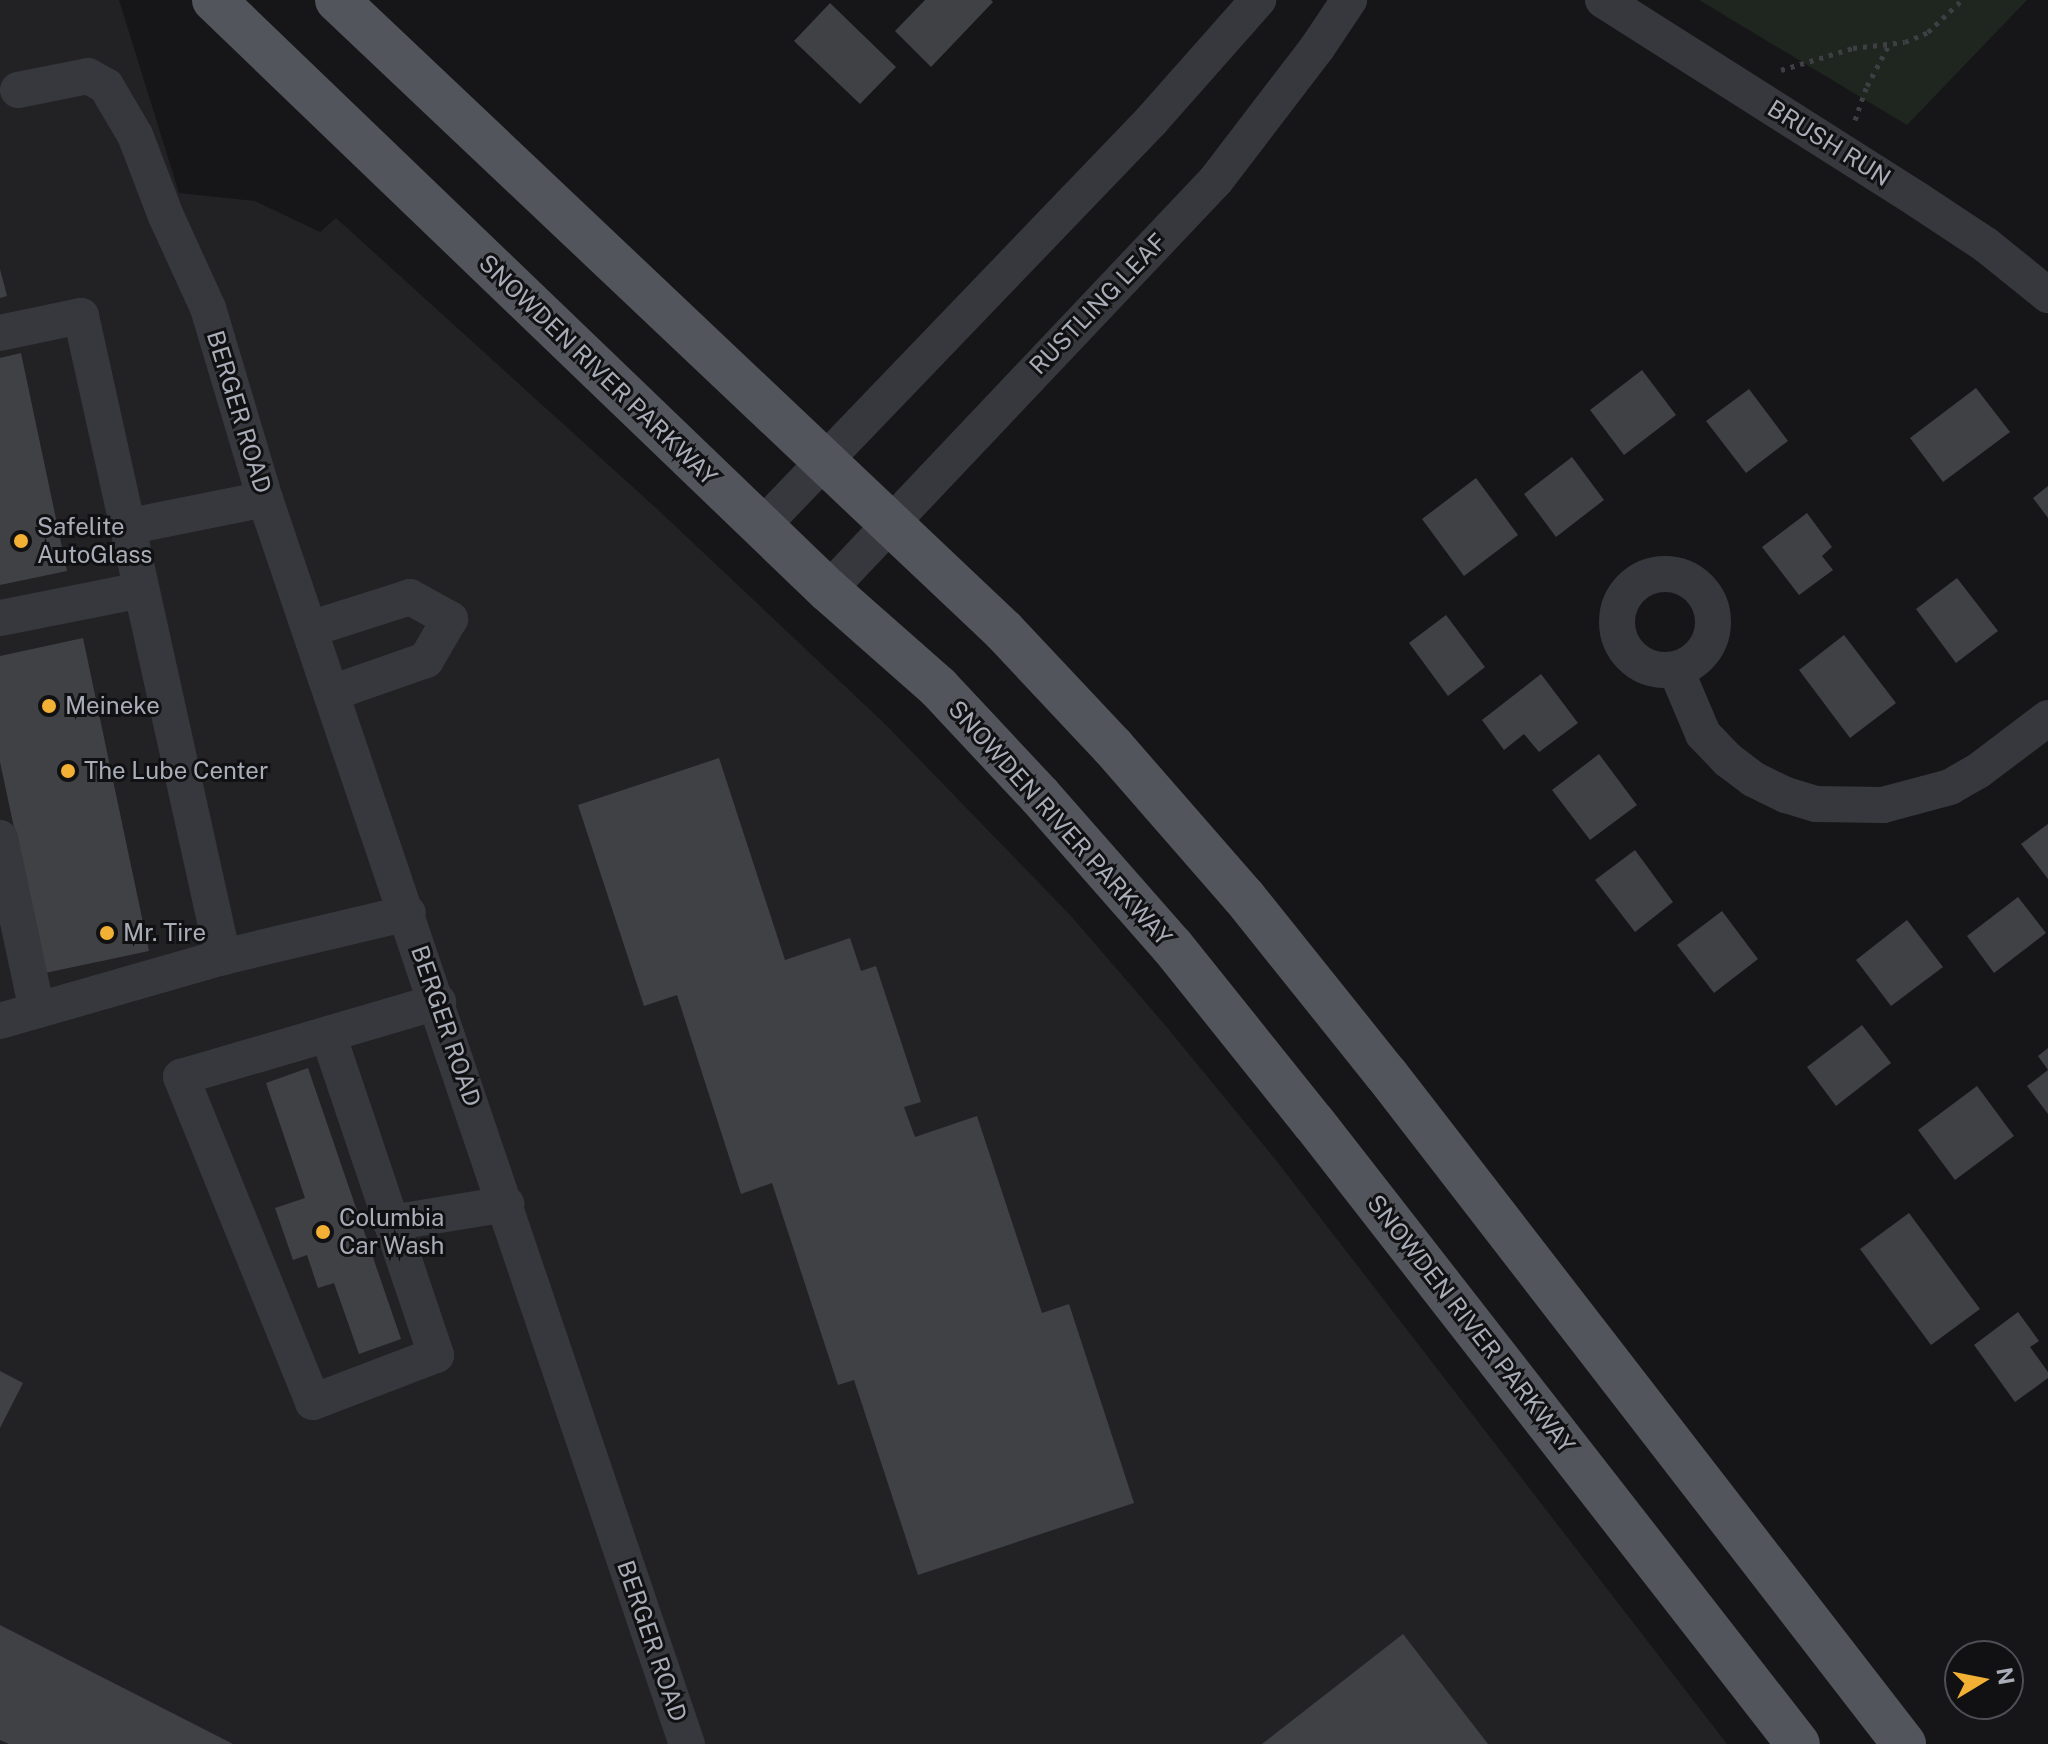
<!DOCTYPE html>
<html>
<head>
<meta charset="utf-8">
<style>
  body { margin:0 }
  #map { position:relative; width:2048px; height:1744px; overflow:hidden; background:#161618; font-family:"Public Sans",sans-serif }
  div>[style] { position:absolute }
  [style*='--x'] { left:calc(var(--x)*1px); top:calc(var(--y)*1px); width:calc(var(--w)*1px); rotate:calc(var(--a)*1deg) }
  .built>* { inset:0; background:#222225 }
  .green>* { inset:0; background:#1e261f }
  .building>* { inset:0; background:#404145 }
  .path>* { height:5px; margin-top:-2.5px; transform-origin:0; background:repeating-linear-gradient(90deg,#3d3f44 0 4px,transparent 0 10px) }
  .minor>* { height:36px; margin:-18px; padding:0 18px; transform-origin:18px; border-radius:18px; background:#37383d }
  .minor>.ring { margin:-18px; padding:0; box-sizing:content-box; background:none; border:36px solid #37383d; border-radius:50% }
  .major>* { height:44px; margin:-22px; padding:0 22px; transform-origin:22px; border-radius:22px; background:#53555c }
  .dots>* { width:22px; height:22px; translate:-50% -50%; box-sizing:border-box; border:4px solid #111113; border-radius:50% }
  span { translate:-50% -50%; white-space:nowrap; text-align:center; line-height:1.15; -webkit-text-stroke:6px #111113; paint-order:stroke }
  .street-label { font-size:24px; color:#a8adb8 }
  .poi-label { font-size:24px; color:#a8adb8 }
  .left { translate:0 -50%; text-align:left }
  .north { position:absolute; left:1944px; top:1640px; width:80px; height:80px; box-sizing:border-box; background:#111113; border:2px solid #4d4f55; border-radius:50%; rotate:80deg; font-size:22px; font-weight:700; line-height:32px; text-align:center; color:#a8adb8 }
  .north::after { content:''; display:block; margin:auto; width:28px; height:36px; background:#f2b134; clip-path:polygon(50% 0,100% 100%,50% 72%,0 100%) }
</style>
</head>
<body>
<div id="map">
  <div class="built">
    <i style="clip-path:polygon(0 0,119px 0,179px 193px,255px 201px,320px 232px,336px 218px,656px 508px,885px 724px,1071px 916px,1165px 1025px,1275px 1159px,1727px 1744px,0 1744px)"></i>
  </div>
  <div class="green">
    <i style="clip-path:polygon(1699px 0,2027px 0,1907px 125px)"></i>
  </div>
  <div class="building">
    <i style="clip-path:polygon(925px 0,991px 0,993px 2px,931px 67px,895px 31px)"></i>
    <i style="clip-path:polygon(830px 3px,896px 67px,860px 104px,794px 41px)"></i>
    <i style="clip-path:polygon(0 269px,7px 296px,0 298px)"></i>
    <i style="clip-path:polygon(21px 353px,67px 571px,0 585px,0 358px)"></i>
    <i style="clip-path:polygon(1642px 370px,1676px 415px,1624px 455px,1590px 410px)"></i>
    <i style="clip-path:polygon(1976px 388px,2010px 432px,1943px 482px,1910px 438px)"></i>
    <i style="clip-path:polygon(1749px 389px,1788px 441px,1746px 473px,1706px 421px)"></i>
    <i style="clip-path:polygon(1572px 457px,1604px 500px,1556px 537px,1524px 494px)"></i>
    <i style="clip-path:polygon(1476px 478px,1518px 535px,1464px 576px,1422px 519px)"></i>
    <i style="clip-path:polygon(2048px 486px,2048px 518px,2033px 498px)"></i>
    <i style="clip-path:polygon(1807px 513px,1832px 547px,1822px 556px,1833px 570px,1799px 595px,1762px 547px)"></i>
    <i style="clip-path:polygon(1957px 578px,1998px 631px,1956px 663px,1916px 609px)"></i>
    <i style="clip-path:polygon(1446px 615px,1485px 667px,1448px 696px,1409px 643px)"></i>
    <i style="clip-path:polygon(1844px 635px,1896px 703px,1850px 738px,1799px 670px)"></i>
    <i style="clip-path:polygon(83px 638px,149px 951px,45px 973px,0 762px,0 656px)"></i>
    <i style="clip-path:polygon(1541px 674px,1578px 723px,1539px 752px,1524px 734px,1504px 750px,1482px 720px)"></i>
    <i style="clip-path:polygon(1599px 754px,1637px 805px,1590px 840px,1552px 790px)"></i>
    <i style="clip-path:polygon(719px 758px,785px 960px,850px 938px,861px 971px,876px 966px,921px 1102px,904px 1107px,915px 1137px,977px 1116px,1042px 1313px,1069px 1304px,1134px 1503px,918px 1575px,854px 1380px,838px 1385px,772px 1183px,741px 1194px,677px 995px,644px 1006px,578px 805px)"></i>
    <i style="clip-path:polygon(2048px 824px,2048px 879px,2021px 844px)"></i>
    <i style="clip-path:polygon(1635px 850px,1673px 902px,1635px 932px,1595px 880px)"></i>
    <i style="clip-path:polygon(2018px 897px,2046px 933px,1994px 973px,1967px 936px)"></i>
    <i style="clip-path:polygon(1722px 911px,1758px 959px,1714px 993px,1677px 945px)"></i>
    <i style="clip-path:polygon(1907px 920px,1943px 967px,1891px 1006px,1856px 960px)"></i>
    <i style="clip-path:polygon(1862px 1025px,1891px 1063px,1836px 1106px,1807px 1067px)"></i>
    <i style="clip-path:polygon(2048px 1048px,2048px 1070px,2038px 1056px)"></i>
    <i style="clip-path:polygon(308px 1068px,401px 1339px,359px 1354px,334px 1283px,318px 1288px,307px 1255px,293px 1260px,275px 1208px,305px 1198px,266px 1083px)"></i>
    <i style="clip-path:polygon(2048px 1070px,2048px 1114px,2027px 1086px)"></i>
    <i style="clip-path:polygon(1977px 1086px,2014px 1136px,1955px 1180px,1918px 1130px)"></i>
    <i style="clip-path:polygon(1909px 1213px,1980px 1309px,1931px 1345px,1860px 1249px)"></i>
    <i style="clip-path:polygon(2018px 1312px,2039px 1341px,2030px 1347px,2048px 1372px,2048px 1378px,2015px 1402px,1974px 1345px)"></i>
    <i style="clip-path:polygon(0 1371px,23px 1383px,0 1428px)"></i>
    <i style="clip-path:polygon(0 1625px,233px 1744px,9px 1744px,0 1740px)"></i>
    <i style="clip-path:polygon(1403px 1634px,1488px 1744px,1262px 1744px)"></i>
  </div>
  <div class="path">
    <i style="--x:1781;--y:70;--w:75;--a:-17"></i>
    <i style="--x:1853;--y:48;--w:52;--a:-6.6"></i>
    <i style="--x:1905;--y:42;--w:25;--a:-23"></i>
    <i style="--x:1928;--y:32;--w:47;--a:-43.3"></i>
    <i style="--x:1855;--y:120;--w:36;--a:-71"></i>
    <i style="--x:1867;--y:86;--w:49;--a:-61.9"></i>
  </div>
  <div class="minor">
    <i style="--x:1603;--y:0;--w:373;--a:32.4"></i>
    <i style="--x:1918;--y:200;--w:82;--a:33.5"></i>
    <i style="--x:1986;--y:245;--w:80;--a:38.9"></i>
    <i style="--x:18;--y:90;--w:71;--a:-11.3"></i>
    <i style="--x:88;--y:76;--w:21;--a:29"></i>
    <i style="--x:106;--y:86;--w:57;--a:59.4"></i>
    <i style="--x:135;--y:135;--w:87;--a:69.1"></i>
    <i style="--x:166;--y:216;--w:101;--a:65.5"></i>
    <i style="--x:208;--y:308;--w:199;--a:73.4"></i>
    <i style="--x:265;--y:499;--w:1315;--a:71.28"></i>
    <i style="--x:0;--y:333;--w:83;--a:-11.9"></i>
    <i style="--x:81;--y:316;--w:657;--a:77.51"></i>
    <i style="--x:126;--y:527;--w:142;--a:-11.4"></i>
    <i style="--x:761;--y:527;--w:563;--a:-46.15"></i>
    <i style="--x:1151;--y:121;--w:162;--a:-48.5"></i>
    <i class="ring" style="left:1617px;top:574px;width:60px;height:60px"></i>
    <i style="--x:828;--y:590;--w:564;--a:-46.58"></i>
    <i style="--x:1216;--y:180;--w:166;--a:-52.6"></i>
    <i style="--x:1317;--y:48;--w:58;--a:-56.3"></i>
    <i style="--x:0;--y:618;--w:144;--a:-11.2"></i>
    <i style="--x:310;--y:629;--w:105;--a:-17.7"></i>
    <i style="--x:410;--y:597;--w:46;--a:28.8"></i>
    <i style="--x:450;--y:619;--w:48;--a:120.3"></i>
    <i style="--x:426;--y:660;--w:100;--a:160.7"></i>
    <i style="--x:1676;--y:670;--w:69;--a:67.1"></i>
    <i style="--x:1703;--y:734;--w:36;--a:46"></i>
    <i style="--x:1728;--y:760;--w:31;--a:37"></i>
    <i style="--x:1753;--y:779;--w:37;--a:26"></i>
    <i style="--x:1786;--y:795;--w:31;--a:17"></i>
    <i style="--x:1816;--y:804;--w:67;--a:0.9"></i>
    <i style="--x:1883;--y:805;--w:69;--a:-15"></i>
    <i style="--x:1950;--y:787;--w:32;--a:-30"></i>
    <i style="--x:1978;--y:771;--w:88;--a:-37.1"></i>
    <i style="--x:0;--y:838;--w:176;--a:77.9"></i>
    <i style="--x:0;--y:1021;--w:232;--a:-16"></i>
    <i style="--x:223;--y:957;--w:190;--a:-13.4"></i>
    <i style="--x:328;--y:1034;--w:339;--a:71.4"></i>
    <i style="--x:436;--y:1355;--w:132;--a:159.1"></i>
    <i style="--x:313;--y:1402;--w:351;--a:-112.1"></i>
    <i style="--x:181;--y:1077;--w:268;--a:-16.3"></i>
    <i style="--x:391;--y:1223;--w:117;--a:-9.4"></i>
  </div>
  <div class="major">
    <i style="--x:214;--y:0;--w:852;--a:43.86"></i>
    <i style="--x:828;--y:590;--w:147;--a:41.4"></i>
    <i style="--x:938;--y:687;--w:149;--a:46.9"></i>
    <i style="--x:1040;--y:796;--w:200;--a:48.7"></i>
    <i style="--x:1172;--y:946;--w:227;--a:51.3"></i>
    <i style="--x:1314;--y:1123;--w:787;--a:52.07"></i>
    <i style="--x:337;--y:0;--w:918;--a:43.41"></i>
    <i style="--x:1004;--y:631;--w:159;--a:46.8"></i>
    <i style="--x:1113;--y:747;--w:199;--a:48.9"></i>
    <i style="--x:1244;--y:897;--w:227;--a:51.3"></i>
    <i style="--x:1386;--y:1074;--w:847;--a:52.29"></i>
  </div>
  <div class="dots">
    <i style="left:21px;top:541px;background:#f2b134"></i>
    <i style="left:49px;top:706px;background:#f2b134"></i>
    <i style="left:68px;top:771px;background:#f2b134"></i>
    <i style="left:107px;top:933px;background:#f2b134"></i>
    <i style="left:323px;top:1232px;background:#f2b134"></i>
  </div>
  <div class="street-label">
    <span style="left:1829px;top:143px;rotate:32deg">BRUSH RUN</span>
    <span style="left:1098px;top:304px;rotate:-46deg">RUSTLING LEAF</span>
    <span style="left:598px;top:370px;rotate:44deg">SNOWDEN RIVER PARKWAY</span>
    <span style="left:239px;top:412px;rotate:73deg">BERGER ROAD</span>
    <span style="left:1060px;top:823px;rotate:48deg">SNOWDEN RIVER PARKWAY</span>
    <span style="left:446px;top:1026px;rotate:71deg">BERGER ROAD</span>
    <span style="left:1471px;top:1324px;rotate:52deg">SNOWDEN RIVER PARKWAY</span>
    <span style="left:652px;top:1641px;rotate:71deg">BERGER ROAD</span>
  </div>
  <div class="poi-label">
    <span class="left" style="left:37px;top:541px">Safelite<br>AutoGlass</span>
    <span class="left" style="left:65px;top:706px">Meineke</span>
    <span class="left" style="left:84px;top:771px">The Lube Center</span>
    <span class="left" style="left:123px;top:933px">Mr. Tire</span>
    <span class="left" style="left:339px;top:1232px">Columbia<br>Car Wash</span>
  </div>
  <div class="north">N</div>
</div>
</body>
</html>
